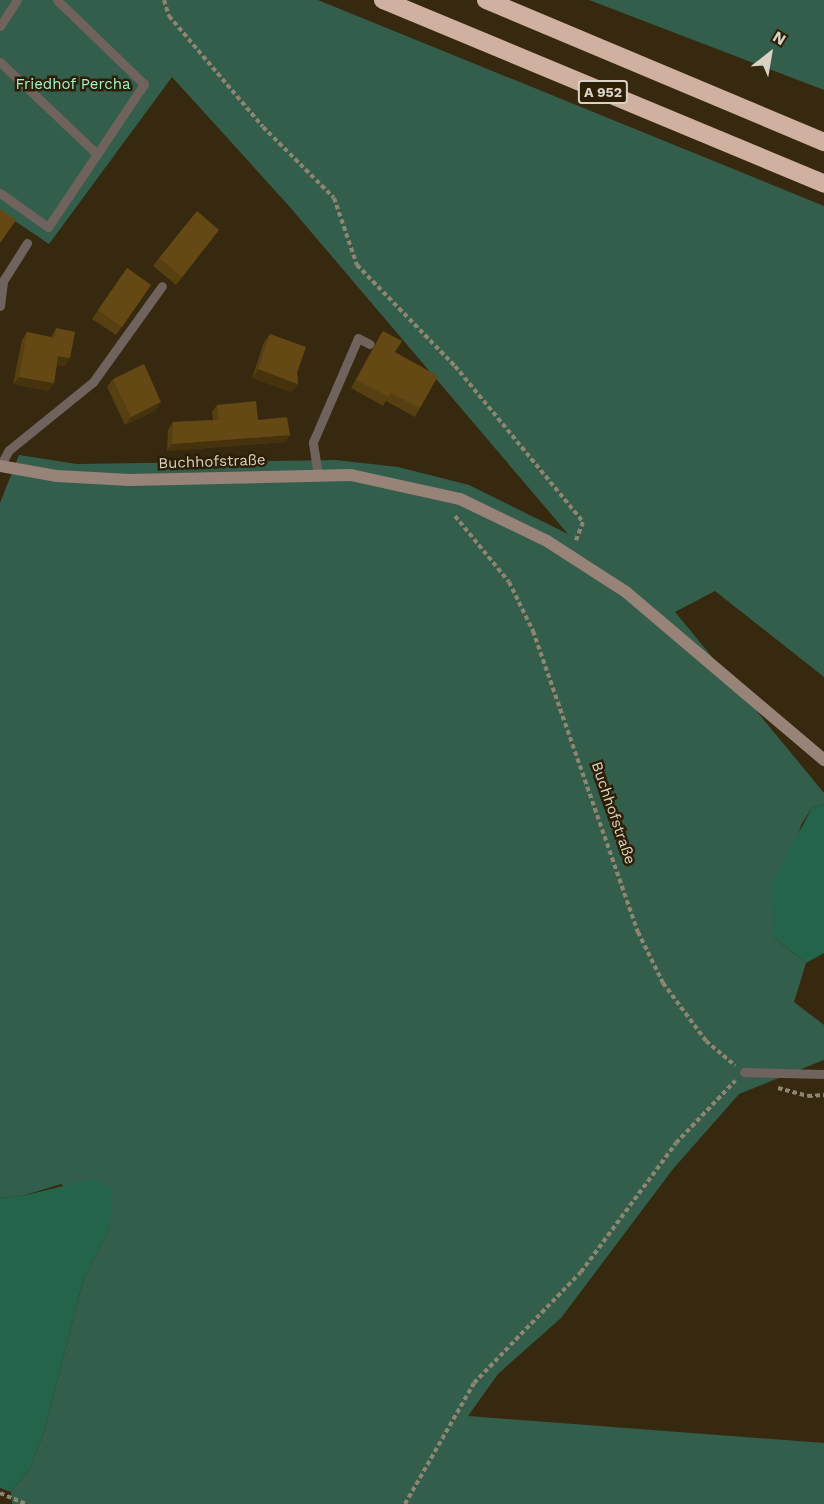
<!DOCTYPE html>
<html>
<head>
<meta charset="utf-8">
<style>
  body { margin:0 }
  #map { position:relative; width:824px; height:1504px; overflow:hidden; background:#362910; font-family:"Work Sans",sans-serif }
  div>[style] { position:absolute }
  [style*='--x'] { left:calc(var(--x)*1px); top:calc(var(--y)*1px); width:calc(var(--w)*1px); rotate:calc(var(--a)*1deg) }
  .green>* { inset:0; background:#335e4c }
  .forest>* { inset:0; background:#24644b }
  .path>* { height:4px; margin-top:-2px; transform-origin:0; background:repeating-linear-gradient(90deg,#8f8572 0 4.5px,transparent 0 7.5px) }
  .service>* { height:9px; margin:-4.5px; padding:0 4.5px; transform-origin:4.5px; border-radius:4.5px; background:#70635d }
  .secondary>* { height:12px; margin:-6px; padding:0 6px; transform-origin:6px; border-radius:6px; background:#978378 }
  .motorway>* { height:18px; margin:-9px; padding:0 9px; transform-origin:9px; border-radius:9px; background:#d0b1a1 }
  .wall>* { inset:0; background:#563f11 }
  .shaded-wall>* { inset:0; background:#46330e }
  .building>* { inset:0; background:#644914 }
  span { translate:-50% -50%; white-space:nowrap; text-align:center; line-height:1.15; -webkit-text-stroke:5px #2c1f06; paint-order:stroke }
  .shield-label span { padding:2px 4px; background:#2c1f06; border:2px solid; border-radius:4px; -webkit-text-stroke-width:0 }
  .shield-label { font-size:14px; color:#dad2c4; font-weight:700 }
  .park-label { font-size:15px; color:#99f6ce }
  .street-label { font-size:15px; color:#dad2c4 }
  .north { position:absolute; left:740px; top:24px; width:60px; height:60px; -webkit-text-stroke:4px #2c1f06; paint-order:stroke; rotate:31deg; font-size:16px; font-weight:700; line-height:24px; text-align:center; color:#dad2c4 }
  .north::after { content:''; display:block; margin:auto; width:21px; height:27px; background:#dad2c4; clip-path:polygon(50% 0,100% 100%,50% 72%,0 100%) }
</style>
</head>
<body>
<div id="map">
  <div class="green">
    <i style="clip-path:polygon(0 0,318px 0,824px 206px,824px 677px,715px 591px,675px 612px,824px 793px,824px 804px,812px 808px,801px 825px,774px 938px,806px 963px,794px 1002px,824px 1025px,824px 1060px,739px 1094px,673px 1169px,561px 1318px,498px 1374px,468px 1416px,824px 1443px,824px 1504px,12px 1504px,11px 1492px,29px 1470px,44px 1432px,83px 1281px,110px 1227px,61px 1184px,22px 1196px,0 1198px,0 503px,19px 455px,77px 464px,336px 460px,398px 467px,469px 485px,568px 534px,289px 206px,172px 77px,49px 244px,0 211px)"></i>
    <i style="clip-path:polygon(589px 0,824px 0,824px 90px)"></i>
  </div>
  <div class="forest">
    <i style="clip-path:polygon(824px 804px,824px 953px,806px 963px,774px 938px,771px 885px,812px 808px)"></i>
    <i style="clip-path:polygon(92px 1179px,112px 1189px,110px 1227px,83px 1281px,44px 1432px,29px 1470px,11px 1492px,0 1488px,0 1198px,22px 1196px)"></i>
  </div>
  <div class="path">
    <i style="--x:164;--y:0;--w:17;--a:73"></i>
    <i style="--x:169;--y:16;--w:145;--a:49.7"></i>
    <i style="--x:263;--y:127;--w:100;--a:45"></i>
    <i style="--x:334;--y:198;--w:71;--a:71.1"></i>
    <i style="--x:357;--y:265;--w:141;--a:45.9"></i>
    <i style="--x:455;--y:366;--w:202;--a:50.6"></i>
    <i style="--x:583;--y:522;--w:22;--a:111"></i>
    <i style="--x:455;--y:516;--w:85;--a:50.7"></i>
    <i style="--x:509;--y:582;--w:55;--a:63.9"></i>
    <i style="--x:533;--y:631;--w:319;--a:70.8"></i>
    <i style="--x:638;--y:932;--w:57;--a:63.9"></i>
    <i style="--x:663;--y:983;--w:72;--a:53.4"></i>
    <i style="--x:706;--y:1041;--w:38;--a:40"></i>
    <i style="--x:778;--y:1088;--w:31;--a:15"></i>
    <i style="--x:808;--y:1096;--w:16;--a:-4"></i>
    <i style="--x:0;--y:1493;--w:28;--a:23"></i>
    <i style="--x:405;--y:1504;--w:139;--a:-60.3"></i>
    <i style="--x:474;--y:1383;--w:154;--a:-46.1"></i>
    <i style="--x:581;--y:1272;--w:160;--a:-53.6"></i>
    <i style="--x:676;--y:1143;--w:86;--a:-46.4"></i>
  </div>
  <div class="service">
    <i style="--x:0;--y:26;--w:31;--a:-57"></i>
    <i style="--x:0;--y:62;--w:134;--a:43.5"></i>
    <i style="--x:0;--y:193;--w:59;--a:35.3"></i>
    <i style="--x:48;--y:227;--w:172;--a:-56.1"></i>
    <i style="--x:144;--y:84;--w:121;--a:-136"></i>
    <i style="--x:0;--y:306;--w:25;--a:-83"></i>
    <i style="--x:3;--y:281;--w:45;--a:-57.7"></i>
    <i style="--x:0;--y:466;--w:18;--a:-61"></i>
    <i style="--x:9;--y:450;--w:108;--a:-39"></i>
    <i style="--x:93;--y:382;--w:118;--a:-54.3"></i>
    <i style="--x:318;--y:475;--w:33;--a:-99"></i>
    <i style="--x:313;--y:442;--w:113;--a:-66.6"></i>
    <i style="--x:358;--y:338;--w:13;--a:27"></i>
    <i style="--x:744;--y:1072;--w:80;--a:1.4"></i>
  </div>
  <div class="secondary">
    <i style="--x:0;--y:466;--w:58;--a:10"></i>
    <i style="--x:57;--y:476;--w:73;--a:3.1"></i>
    <i style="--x:130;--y:480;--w:221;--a:-1.3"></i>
    <i style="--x:351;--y:475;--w:112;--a:12.4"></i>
    <i style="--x:460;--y:499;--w:97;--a:25.8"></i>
    <i style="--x:547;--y:541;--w:94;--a:32.8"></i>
    <i style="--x:626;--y:592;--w:260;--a:40.3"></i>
  </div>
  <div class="motorway">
    <i style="--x:383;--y:0;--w:478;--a:22.6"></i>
    <i style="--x:486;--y:0;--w:367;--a:22.8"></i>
  </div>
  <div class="wall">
    <i style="clip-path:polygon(213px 238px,176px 285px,153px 266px,159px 258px)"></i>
    <i style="clip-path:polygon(127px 268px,151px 285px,116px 335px,92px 319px)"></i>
    <i style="clip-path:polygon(56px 328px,70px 358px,65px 366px,57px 365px,54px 383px,48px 391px,13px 384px,22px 340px,27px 332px,51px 337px)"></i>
    <i style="clip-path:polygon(383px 331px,395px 352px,420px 408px,415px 417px,386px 401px,383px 406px,351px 388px,378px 339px)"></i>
    <i style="clip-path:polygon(270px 334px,297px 373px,298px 384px,291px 392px,252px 378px,264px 342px)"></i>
    <i style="clip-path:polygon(113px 379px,155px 411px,125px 425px,107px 387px)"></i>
    <i style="clip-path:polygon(217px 405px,258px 420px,290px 435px,285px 442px,167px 451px,168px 430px,173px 422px,213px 420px,212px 412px)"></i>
  </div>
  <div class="shaded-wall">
    <i style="clip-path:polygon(58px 356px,70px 358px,65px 366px,52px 364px)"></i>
    <i style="clip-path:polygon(258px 369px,298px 384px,291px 392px,252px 378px)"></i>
    <i style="clip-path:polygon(19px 377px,54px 383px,48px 391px,13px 384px)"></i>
    <i style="clip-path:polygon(161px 402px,155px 411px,125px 425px,131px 417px)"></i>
    <i style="clip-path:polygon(290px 435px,285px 442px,167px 451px,172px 444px)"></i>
  </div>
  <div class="building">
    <i style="clip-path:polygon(0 209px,16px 220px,0 243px)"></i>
    <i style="clip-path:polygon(197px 211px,219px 230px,182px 277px,159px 258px)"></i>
    <i style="clip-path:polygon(127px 268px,151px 285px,122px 327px,98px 310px)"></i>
    <i style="clip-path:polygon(56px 328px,75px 332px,70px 358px,58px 356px,54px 383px,19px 377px,27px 332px,55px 338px)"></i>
    <i style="clip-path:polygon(383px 331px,402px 341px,395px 352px,438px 376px,420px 408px,391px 393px,389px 397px,356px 380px)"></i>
    <i style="clip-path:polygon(270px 334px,306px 347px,297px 373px,298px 384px,258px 369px)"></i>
    <i style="clip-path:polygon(144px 364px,161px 402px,131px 417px,113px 379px)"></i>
    <i style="clip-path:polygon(256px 401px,258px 420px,287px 417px,290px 435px,172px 444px,173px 422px,219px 420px,217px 405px)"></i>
  </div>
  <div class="shield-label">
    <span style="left:603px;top:92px">A 952</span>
  </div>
  <div class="park-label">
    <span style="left:73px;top:85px">Friedhof Percha</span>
  </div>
  <div class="street-label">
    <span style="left:212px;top:462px;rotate:-2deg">Buchhofstraße</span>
    <span style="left:613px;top:813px;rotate:71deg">Buchhofstraße</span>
  </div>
  <div class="north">N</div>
</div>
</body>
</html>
